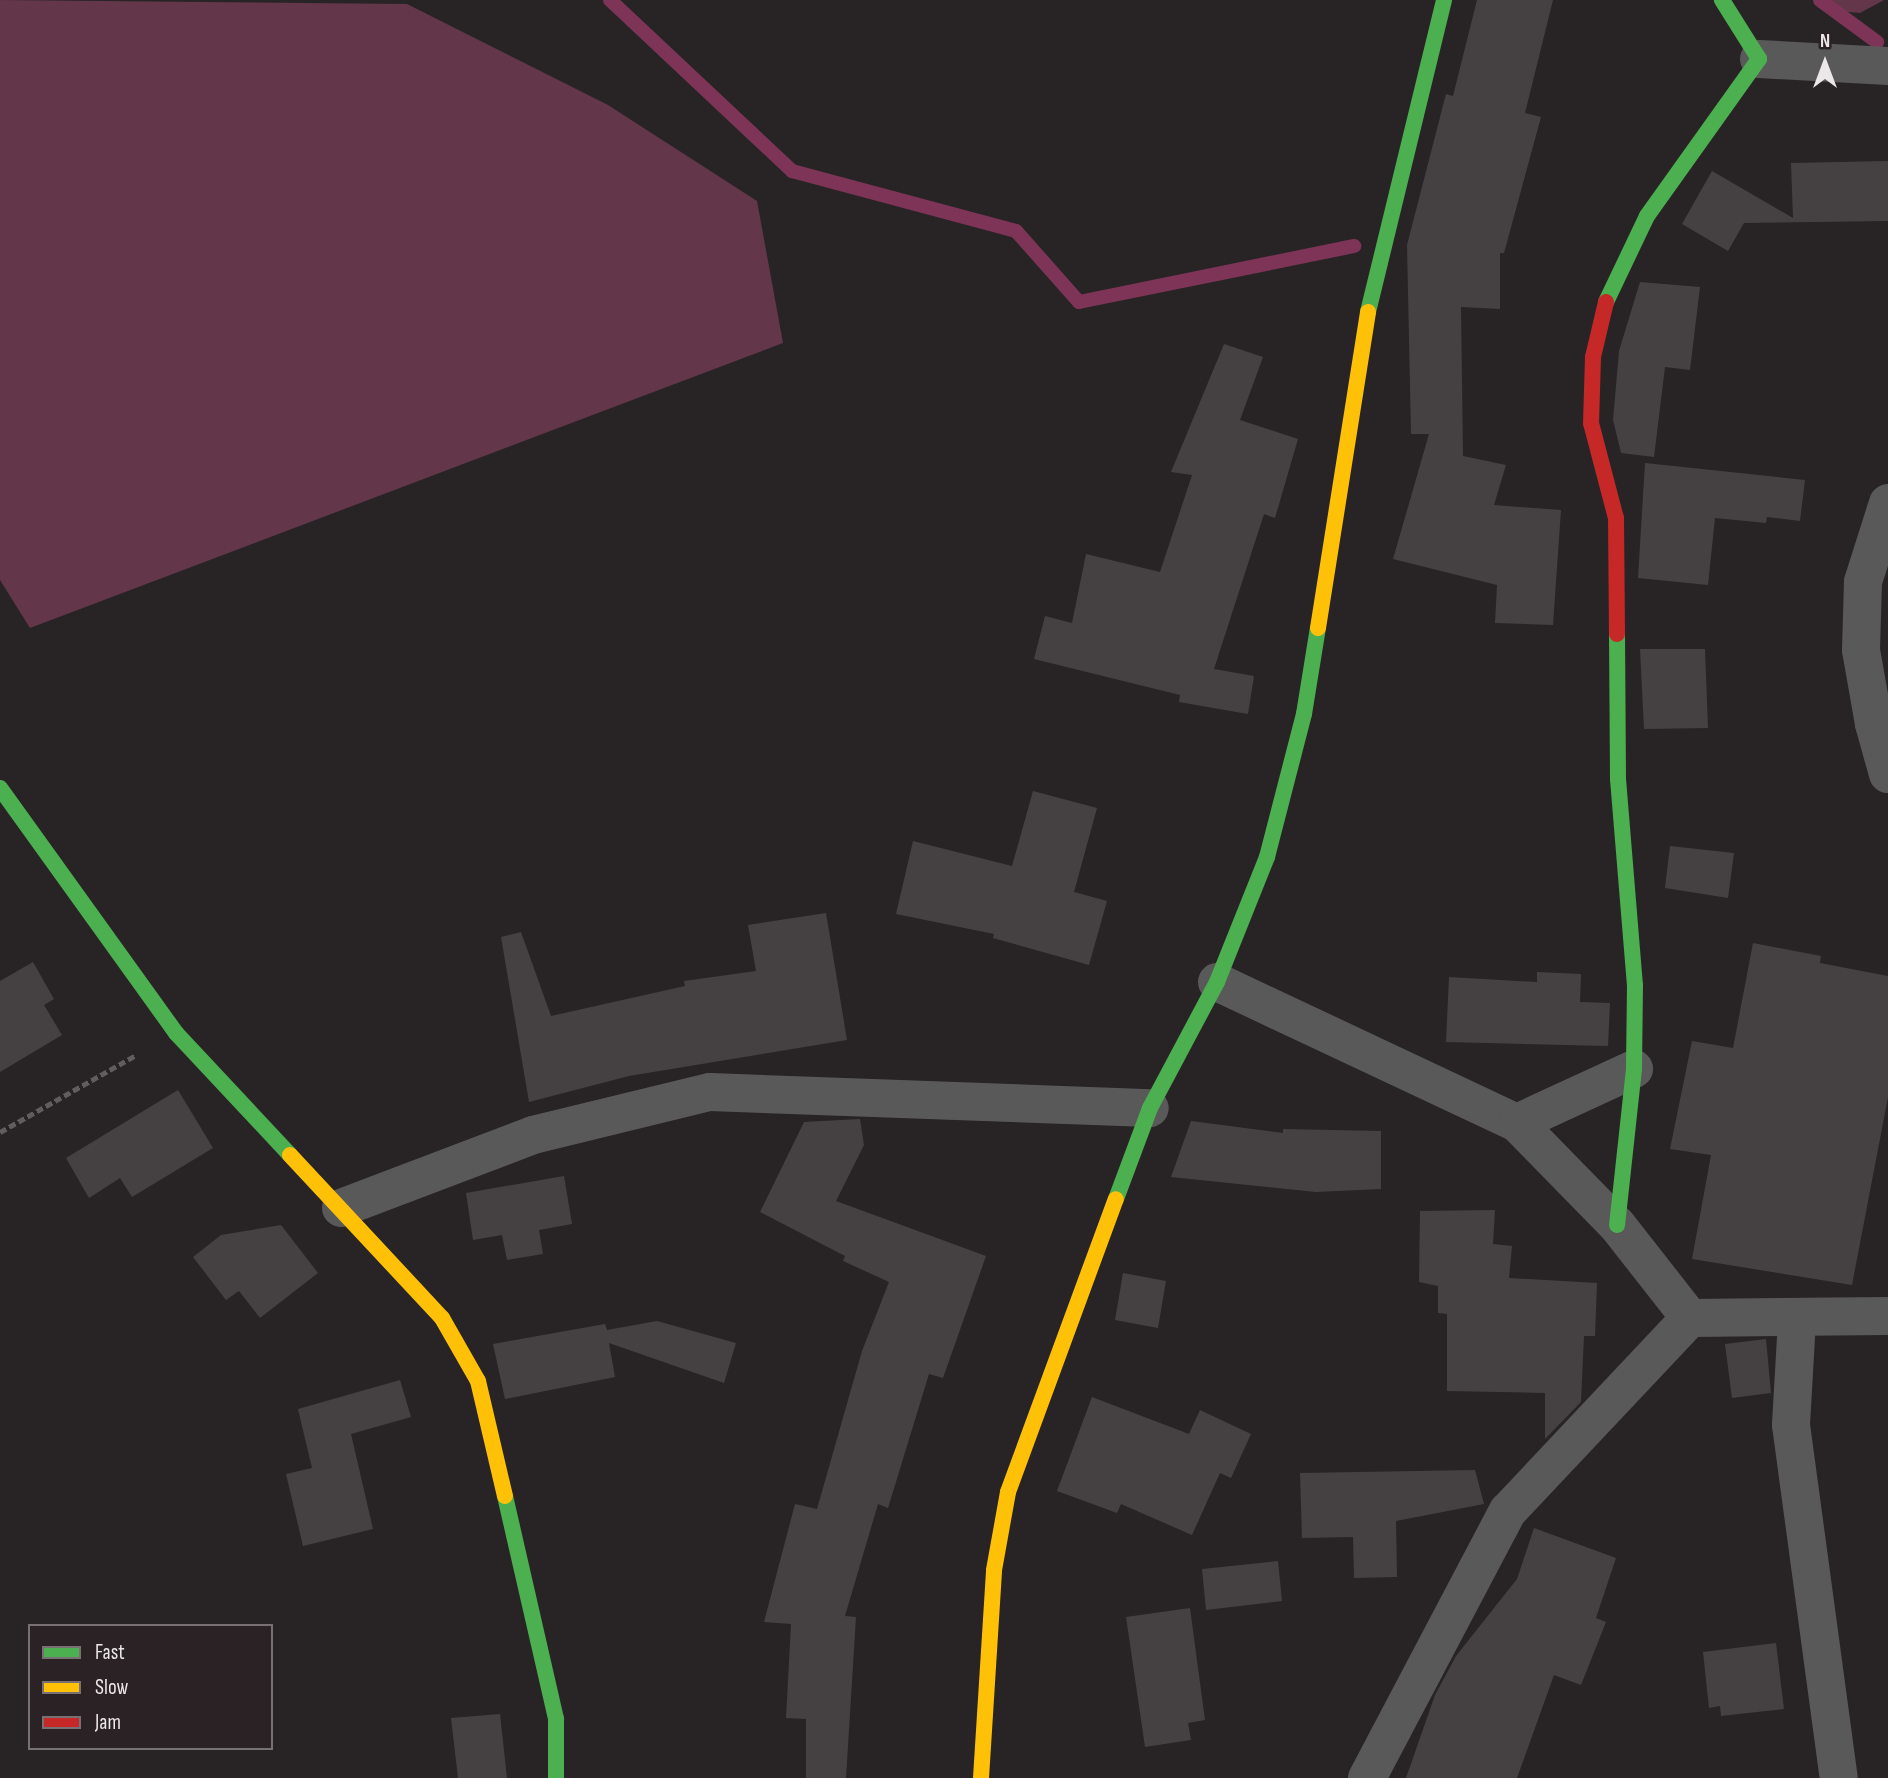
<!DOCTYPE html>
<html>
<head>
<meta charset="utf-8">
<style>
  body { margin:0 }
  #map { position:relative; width:1888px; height:1778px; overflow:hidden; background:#282426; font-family:"Sofia Sans Condensed",sans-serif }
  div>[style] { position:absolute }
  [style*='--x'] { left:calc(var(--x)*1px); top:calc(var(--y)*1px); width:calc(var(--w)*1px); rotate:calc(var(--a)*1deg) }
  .green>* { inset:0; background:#633649 }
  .stream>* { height:14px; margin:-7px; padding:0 7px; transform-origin:7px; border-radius:7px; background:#7e3457 }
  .building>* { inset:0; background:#454142 }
  .path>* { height:4.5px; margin-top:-2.25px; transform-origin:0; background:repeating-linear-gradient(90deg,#5f5d5e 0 7px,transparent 0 10.5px) }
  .street>* { height:38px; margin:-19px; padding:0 19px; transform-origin:19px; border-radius:19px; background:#5a5959 }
  .fast>* { height:16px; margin:-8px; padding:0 8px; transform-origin:8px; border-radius:8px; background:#4caf50 }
  .slow>* { height:16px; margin:-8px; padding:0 8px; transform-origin:8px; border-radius:8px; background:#ffc107 }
  .jam>* { height:16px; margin:-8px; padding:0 8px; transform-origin:8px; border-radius:8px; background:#c62828 }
  span { translate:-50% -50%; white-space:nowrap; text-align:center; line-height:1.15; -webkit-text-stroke:6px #2a2225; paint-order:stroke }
  .legend { position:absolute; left:28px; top:1624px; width:245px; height:126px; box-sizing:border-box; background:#2a2225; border:2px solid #787173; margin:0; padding:9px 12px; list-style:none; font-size:21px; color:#ece7e9 }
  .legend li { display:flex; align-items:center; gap:14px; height:35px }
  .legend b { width:35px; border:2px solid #787173 }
  .north { position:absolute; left:1790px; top:28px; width:70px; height:70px; -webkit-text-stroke:5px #2a2225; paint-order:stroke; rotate:0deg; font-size:19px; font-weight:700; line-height:28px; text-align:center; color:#ece7e9 }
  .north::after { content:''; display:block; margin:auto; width:24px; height:32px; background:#ece7e9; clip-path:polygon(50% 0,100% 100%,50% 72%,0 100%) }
</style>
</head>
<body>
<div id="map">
  <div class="green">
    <i style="clip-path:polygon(0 0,407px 4px,608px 105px,757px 201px,783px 343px,30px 628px,0 580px)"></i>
    <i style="clip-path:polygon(1814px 0,1884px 0,1860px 13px,1828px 10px)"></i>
  </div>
  <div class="stream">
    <i style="--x:610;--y:0;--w:250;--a:43.2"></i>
    <i style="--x:792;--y:171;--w:232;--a:15"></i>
    <i style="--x:1016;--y:231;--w:95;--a:48.4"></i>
    <i style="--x:1079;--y:302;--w:281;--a:-11.5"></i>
    <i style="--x:1820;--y:0;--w:71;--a:36.4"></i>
  </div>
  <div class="building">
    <i style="clip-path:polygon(1477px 0,1553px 0,1525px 113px,1541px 117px,1504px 253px,1500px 253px,1500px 309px,1461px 307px,1463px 456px,1506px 465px,1494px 505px,1561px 510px,1553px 625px,1495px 623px,1497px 585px,1393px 559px,1429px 434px,1411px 434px,1407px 245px,1446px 94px,1453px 96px)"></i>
    <i style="clip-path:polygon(1888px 161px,1888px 221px,1744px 223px,1728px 251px,1682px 224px,1712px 171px,1793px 218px,1791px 163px)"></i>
    <i style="clip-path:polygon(1640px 282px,1700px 287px,1690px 370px,1665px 367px,1654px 457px,1621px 453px,1613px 420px,1619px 351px)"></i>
    <i style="clip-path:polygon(1224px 344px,1263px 357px,1240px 420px,1298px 439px,1275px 518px,1264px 514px,1214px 669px,1254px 676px,1248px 714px,1179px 702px,1180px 695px,1034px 659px,1045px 616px,1072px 623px,1086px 554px,1160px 572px,1192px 475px,1171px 472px)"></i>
    <i style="clip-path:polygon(1645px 463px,1805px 480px,1800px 521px,1767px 517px,1766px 523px,1715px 518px,1708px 585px,1638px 578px)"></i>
    <i style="clip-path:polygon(1640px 649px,1705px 649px,1708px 728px,1644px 729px)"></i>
    <i style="clip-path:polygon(1033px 791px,1097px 808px,1074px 892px,1107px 901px,1089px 965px,993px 938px,994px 934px,896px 914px,913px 841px,1012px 866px)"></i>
    <i style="clip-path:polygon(1670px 846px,1734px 853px,1728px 898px,1665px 888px)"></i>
    <i style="clip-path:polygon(826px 913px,847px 1040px,629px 1076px,529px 1102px,501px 937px,521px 932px,551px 1016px,685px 986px,684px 981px,756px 971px,748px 925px)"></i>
    <i style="clip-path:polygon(1753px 943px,1821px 956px,1820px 963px,1888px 976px,1888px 1097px,1852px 1285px,1692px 1259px,1711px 1155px,1670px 1149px,1692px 1041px,1733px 1048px)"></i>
    <i style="clip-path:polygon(33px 962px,54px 999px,44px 1005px,62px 1035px,0 1072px,0 981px)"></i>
    <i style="clip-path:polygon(1537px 972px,1581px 974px,1580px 1002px,1610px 1003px,1608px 1046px,1446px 1042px,1449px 977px,1537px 982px)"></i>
    <i style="clip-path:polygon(178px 1090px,213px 1148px,132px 1197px,120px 1178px,89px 1198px,66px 1158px)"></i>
    <i style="clip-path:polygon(860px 1119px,864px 1145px,836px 1201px,986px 1256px,943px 1378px,929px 1374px,888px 1508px,878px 1504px,845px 1616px,856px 1617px,846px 1778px,806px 1778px,806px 1719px,786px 1718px,791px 1624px,764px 1622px,795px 1504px,817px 1509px,862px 1351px,889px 1282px,843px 1261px,845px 1256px,760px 1212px,804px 1122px)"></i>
    <i style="clip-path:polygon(1191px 1121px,1283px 1133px,1283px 1129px,1381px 1131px,1381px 1189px,1316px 1192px,1171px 1177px)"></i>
    <i style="clip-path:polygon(564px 1176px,572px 1224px,539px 1230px,543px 1254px,507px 1260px,502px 1235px,473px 1240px,466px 1193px)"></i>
    <i style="clip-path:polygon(1495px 1210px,1493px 1244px,1512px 1246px,1509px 1278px,1597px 1283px,1595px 1336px,1584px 1336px,1581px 1402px,1545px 1439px,1545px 1393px,1447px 1391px,1447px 1314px,1438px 1313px,1438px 1286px,1419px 1282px,1420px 1211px)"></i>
    <i style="clip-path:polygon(281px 1225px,318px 1273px,260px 1318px,239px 1291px,226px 1300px,193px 1257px,221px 1235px)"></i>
    <i style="clip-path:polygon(1123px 1273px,1166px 1281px,1158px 1328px,1115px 1320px)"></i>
    <i style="clip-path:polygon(657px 1321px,736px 1343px,724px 1383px,609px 1343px,615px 1377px,505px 1399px,493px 1344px,605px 1324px,607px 1330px)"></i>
    <i style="clip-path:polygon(1766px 1339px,1771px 1393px,1732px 1398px,1725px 1344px)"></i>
    <i style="clip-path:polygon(400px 1380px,411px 1417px,351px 1434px,373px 1529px,303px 1546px,286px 1474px,312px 1468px,298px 1409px)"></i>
    <i style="clip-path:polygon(1092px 1397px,1189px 1434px,1200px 1410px,1251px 1434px,1231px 1478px,1220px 1473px,1192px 1535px,1121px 1504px,1117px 1513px,1057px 1491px)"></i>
    <i style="clip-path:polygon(1475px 1470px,1484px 1504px,1396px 1521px,1397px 1577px,1354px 1578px,1353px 1537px,1302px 1538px,1300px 1473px)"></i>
    <i style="clip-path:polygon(1534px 1528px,1616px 1558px,1596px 1618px,1606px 1622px,1581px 1685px,1554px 1675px,1517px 1778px,1406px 1778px,1435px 1695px,1456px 1656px,1517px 1579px)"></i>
    <i style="clip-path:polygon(1278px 1561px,1282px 1601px,1206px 1610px,1202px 1569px)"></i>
    <i style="clip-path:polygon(1190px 1608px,1205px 1720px,1188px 1723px,1191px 1740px,1145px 1747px,1126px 1617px)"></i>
    <i style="clip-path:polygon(1776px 1643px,1784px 1709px,1721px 1716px,1720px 1706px,1709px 1708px,1703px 1652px)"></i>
    <i style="clip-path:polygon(500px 1714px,507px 1778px,458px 1778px,451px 1718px)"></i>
  </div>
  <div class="path">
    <i style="--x:0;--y:1132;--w:156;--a:-29.5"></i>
  </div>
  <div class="street">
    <i style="--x:1759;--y:59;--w:129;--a:3.1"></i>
    <i style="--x:1888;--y:503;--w:83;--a:107.6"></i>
    <i style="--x:1863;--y:582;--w:68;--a:91.7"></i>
    <i style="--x:1861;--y:650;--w:75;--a:80"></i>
    <i style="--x:1874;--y:724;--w:52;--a:74.4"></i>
    <i style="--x:1217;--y:982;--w:331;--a:25.2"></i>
    <i style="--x:1517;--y:1123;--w:143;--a:45.6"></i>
    <i style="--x:1617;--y:1225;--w:118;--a:51.9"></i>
    <i style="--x:1517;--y:1123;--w:129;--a:-24.8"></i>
    <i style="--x:341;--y:1208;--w:205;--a:-20.8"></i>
    <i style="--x:533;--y:1135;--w:182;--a:-13.7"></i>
    <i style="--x:710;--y:1092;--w:440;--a:2.1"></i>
    <i style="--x:1797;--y:1320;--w:105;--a:93.3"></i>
    <i style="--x:1791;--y:1425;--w:356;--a:82.3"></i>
    <i style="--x:1367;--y:1778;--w:302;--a:-62.2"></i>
    <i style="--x:1508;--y:1511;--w:265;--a:-46.7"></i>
    <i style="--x:1690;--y:1318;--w:198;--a:-0.6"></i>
  </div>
  <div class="fast">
    <i style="--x:1606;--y:302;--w:95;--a:-64.5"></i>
    <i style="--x:1647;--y:216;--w:193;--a:-54.5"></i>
    <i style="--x:1759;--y:59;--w:70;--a:-122.1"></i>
    <i style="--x:1368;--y:312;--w:321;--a:-76.3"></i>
    <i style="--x:1617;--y:634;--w:145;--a:89.6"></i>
    <i style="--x:1618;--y:779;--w:207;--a:85.3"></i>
    <i style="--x:1635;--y:985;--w:84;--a:90.7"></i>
    <i style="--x:1634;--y:1069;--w:157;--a:96.2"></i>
    <i style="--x:0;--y:788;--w:302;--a:54.3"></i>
    <i style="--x:176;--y:1033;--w:167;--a:46.9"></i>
    <i style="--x:1116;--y:1199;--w:97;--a:-69.5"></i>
    <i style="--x:1150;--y:1108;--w:143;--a:-62"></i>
    <i style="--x:1217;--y:982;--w:135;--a:-68.2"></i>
    <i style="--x:1267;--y:857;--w:148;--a:-75.5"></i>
    <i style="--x:1304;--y:714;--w:87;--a:-80.8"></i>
    <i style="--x:505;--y:1496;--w:229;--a:77.1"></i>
    <i style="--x:556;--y:1719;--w:59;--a:90"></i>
  </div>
  <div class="slow">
    <i style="--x:1318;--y:628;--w:320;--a:-81"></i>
    <i style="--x:290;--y:1155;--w:223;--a:47"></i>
    <i style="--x:442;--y:1318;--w:73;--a:60.3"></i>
    <i style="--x:478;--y:1381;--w:118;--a:76.8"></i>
    <i style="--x:981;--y:1778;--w:208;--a:-86.4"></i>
    <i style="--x:994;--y:1570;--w:79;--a:-79.8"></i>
    <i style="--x:1008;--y:1492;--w:312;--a:-69.8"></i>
  </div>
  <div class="jam">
    <i style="--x:1606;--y:302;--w:57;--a:103.3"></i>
    <i style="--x:1593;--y:357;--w:66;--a:91.7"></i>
    <i style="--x:1591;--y:423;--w:98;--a:75.3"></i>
    <i style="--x:1616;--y:518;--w:116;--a:89.5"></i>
  </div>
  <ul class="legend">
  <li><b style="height:9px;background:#4caf50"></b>Fast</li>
  <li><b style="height:9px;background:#ffc107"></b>Slow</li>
  <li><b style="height:9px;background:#c62828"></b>Jam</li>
  </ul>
  <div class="north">N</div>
</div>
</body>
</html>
